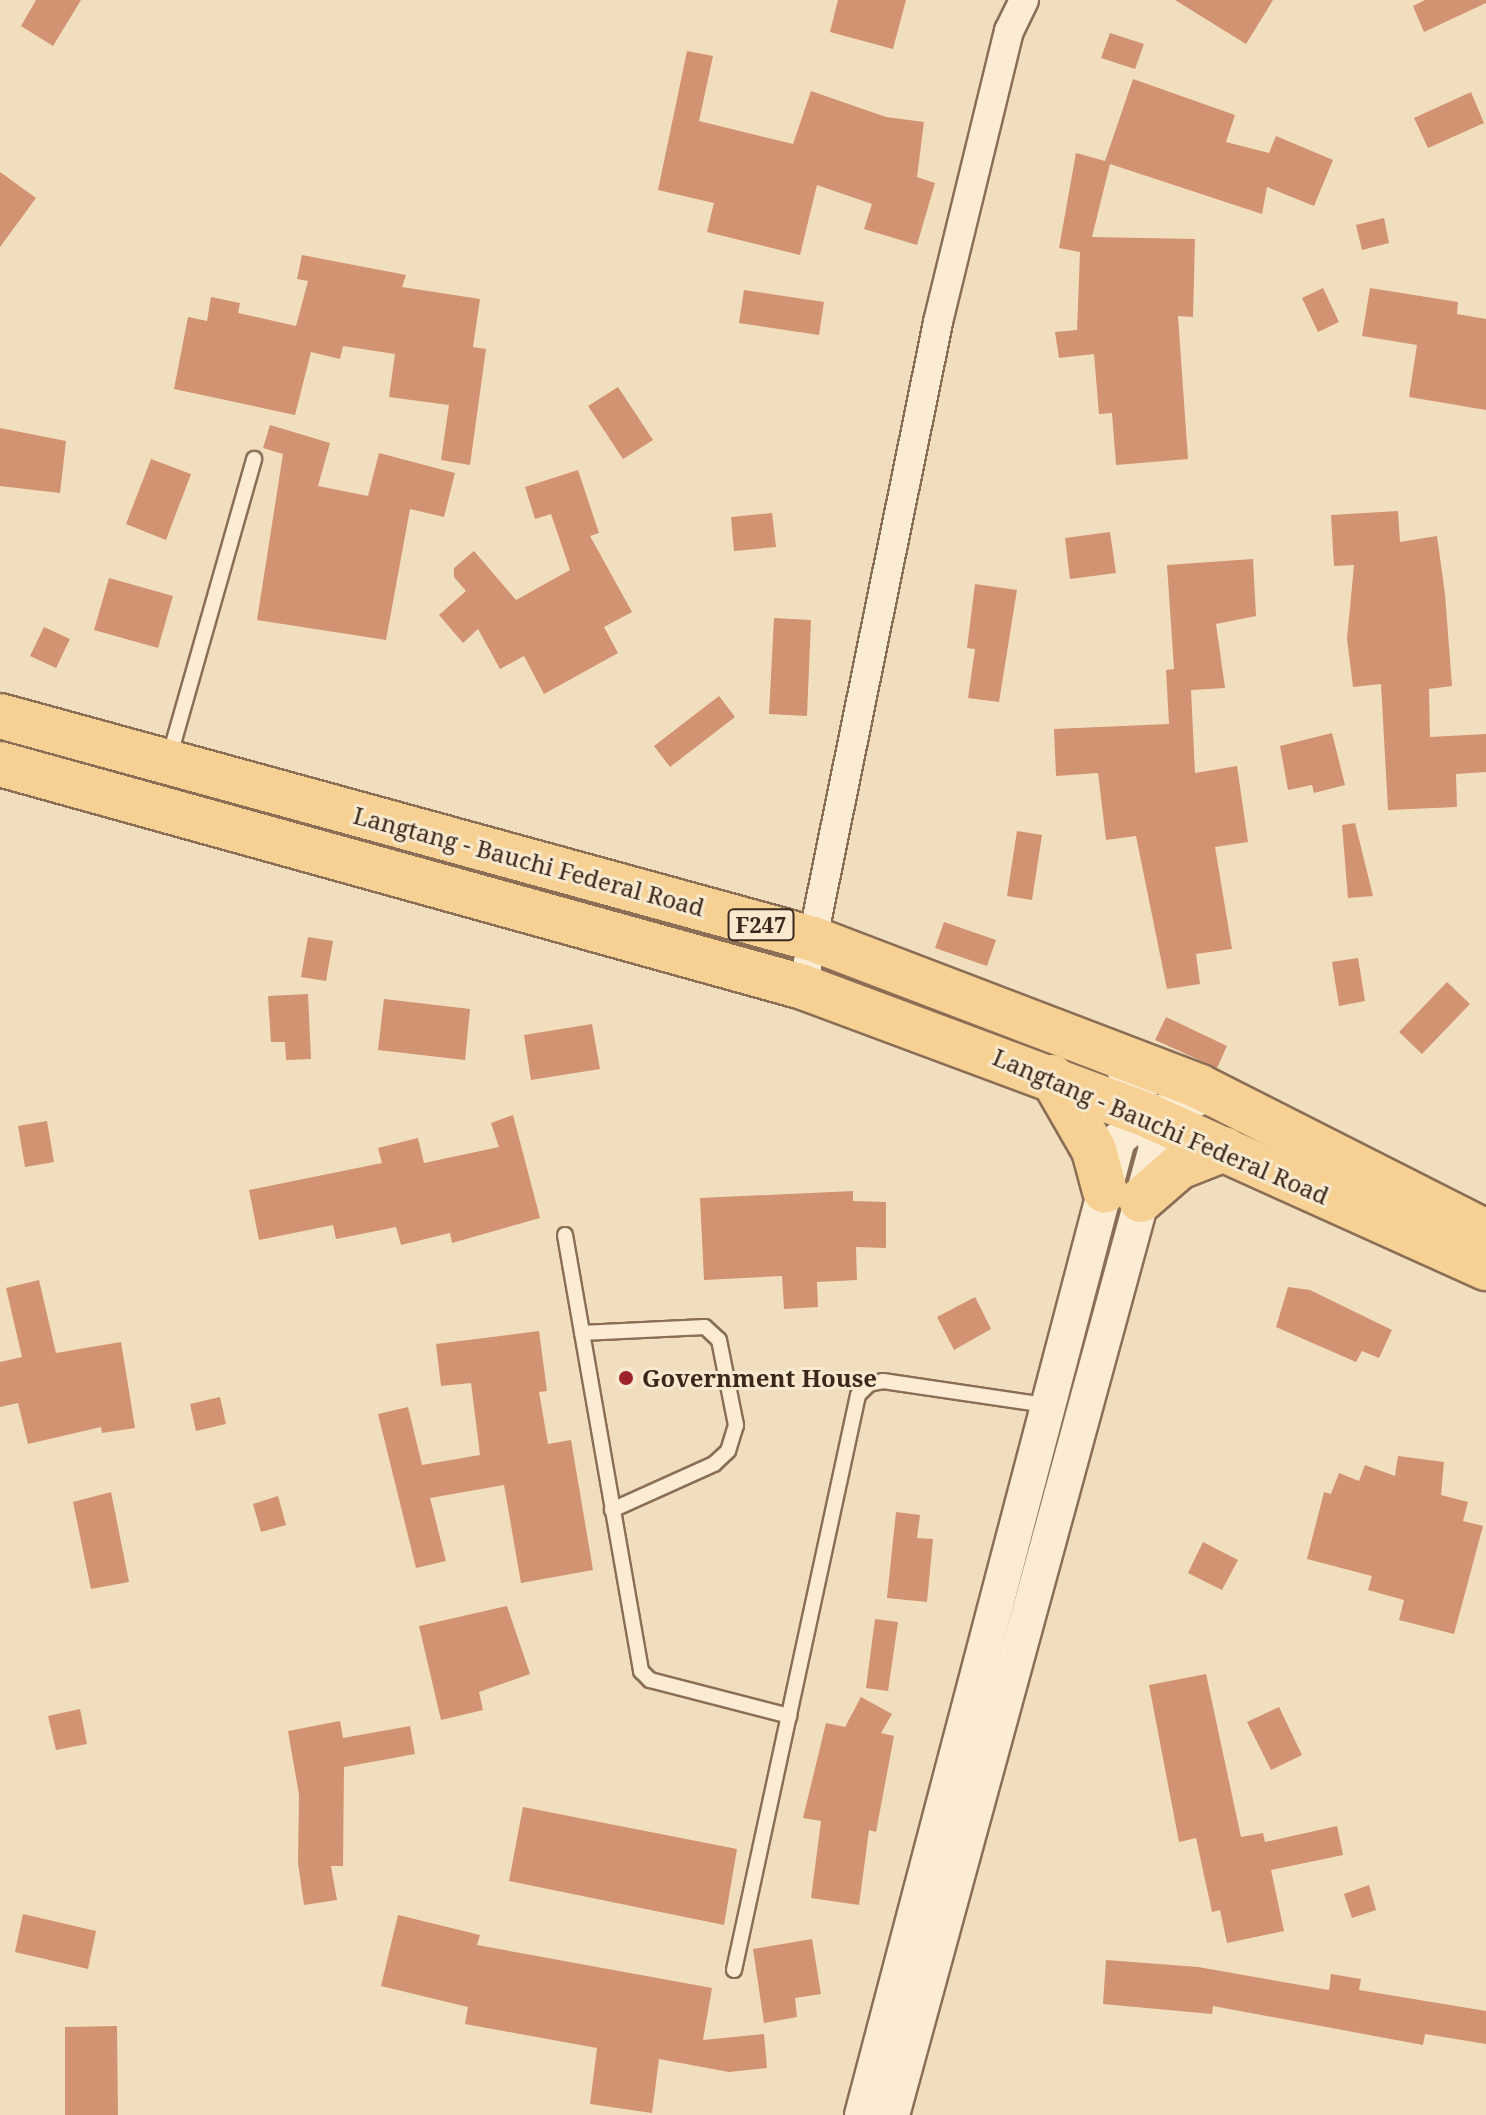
<!DOCTYPE html>
<html>
<head>
<meta charset="utf-8">
<style>
  body { margin:0 }
  #map { position:relative; width:1486px; height:2115px; overflow:hidden; background:#f1debf; font-family:"Noto Serif",serif }
  div>[style] { position:absolute }
  [style*='--x'] { left:calc(var(--x)*1px); top:calc(var(--y)*1px); width:calc(var(--w)*1px); rotate:calc(var(--a)*1deg) }
  .building>* { inset:0; background:#d29372 }
  .roads { filter:drop-shadow(2px 0 #8b6e56) drop-shadow(-2px 0 #8b6e56) drop-shadow(0 2px #8b6e56) drop-shadow(0 -2px #8b6e56) }
  .service>* { height:14px; margin:-7px; padding:0 7px; transform-origin:7px; border-radius:7px; background:#fbecd3 }
  .minor>* { height:28px; margin:-14px; padding:0 14px; transform-origin:14px; border-radius:14px; background:#fbecd3 }
  .tertiary>* { height:34px; margin:-17px; padding:0 17px; transform-origin:17px; border-radius:17px; background:#fbecd3 }
  .primary>* { height:44px; margin:-22px; padding:0 22px; transform-origin:22px; border-radius:22px; background:#f7d194 }
  .dots>* { width:22px; height:22px; translate:-50% -50%; box-sizing:border-box; border:4px solid #f8e9cf; border-radius:50% }
  span { translate:-50% -50%; white-space:nowrap; text-align:center; line-height:1.15; -webkit-text-stroke:6px #f8e9cf; paint-order:stroke }
  .shield-label span { padding:2px 6px; background:#f8e9cf; border:2px solid; border-radius:6px; -webkit-text-stroke-width:0 }
  .shield-label { font-size:22px; color:#39281c; font-weight:700 }
  .street-label { font-size:24px; color:#39281c }
  .poi-label { font-size:24px; color:#39281c; font-weight:700 }
  .left { translate:0 -50%; text-align:left }
</style>
</head>
<body>
<div id="map">
  <div class="building">
    <i style="clip-path:polygon(36px 0,81px 0,53px 46px,21px 26px)"></i>
    <i style="clip-path:polygon(838px 0,906px 0,893px 49px,830px 32px)"></i>
    <i style="clip-path:polygon(1175px 0,1273px 0,1246px 44px)"></i>
    <i style="clip-path:polygon(1425px 0,1486px 0,1486px 3px,1424px 32px,1413px 6px)"></i>
    <i style="clip-path:polygon(1110px 33px,1144px 44px,1135px 69px,1101px 58px)"></i>
    <i style="clip-path:polygon(687px 51px,713px 56px,699px 121px,793px 144px,811px 91px,886px 117px,924px 122px,917px 177px,935px 183px,917px 245px,864px 229px,872px 204px,817px 185px,800px 255px,707px 232px,714px 203px,658px 190px)"></i>
    <i style="clip-path:polygon(1133px 79px,1235px 115px,1226px 142px,1269px 153px,1276px 136px,1333px 160px,1314px 206px,1267px 187px,1262px 214px,1110px 164px,1092px 237px,1195px 239px,1193px 317px,1178px 316px,1188px 459px,1116px 465px,1112px 413px,1099px 414px,1094px 354px,1059px 358px,1055px 332px,1077px 330px,1080px 252px,1059px 248px,1076px 153px,1105px 161px)"></i>
    <i style="clip-path:polygon(1471px 92px,1484px 123px,1428px 148px,1414px 118px)"></i>
    <i style="clip-path:polygon(0 172px,36px 198px,0 247px)"></i>
    <i style="clip-path:polygon(1384px 218px,1389px 243px,1362px 250px,1356px 225px)"></i>
    <i style="clip-path:polygon(302px 255px,406px 275px,402px 287px,480px 299px,473px 347px,486px 349px,470px 465px,441px 460px,449px 405px,389px 397px,395px 354px,343px 346px,340px 359px,311px 352px,295px 415px,174px 389px,188px 317px,207px 321px,211px 297px,240px 303px,238px 313px,296px 326px,308px 281px,297px 279px)"></i>
    <i style="clip-path:polygon(1323px 288px,1339px 322px,1318px 332px,1302px 298px)"></i>
    <i style="clip-path:polygon(1370px 288px,1458px 302px,1457px 314px,1486px 319px,1486px 410px,1409px 397px,1417px 345px,1362px 336px)"></i>
    <i style="clip-path:polygon(744px 290px,824px 302px,819px 335px,739px 323px)"></i>
    <i style="clip-path:polygon(618px 387px,653px 440px,623px 459px,588px 406px)"></i>
    <i style="clip-path:polygon(270px 425px,330px 443px,318px 486px,368px 496px,379px 453px,455px 473px,444px 517px,410px 509px,386px 640px,257px 620px,283px 454px,263px 448px)"></i>
    <i style="clip-path:polygon(0 428px,66px 441px,60px 493px,0 486px)"></i>
    <i style="clip-path:polygon(151px 459px,191px 474px,166px 540px,126px 524px)"></i>
    <i style="clip-path:polygon(578px 470px,599px 533px,590px 536px,632px 612px,604px 627px,618px 653px,544px 694px,524px 656px,500px 669px,478px 629px,463px 643px,439px 615px,466px 591px,454px 577px,454px 568px,474px 551px,516px 600px,570px 570px,551px 514px,535px 519px,525px 487px)"></i>
    <i style="clip-path:polygon(1398px 511px,1400px 542px,1437px 536px,1445px 594px,1452px 686px,1429px 689px,1430px 737px,1486px 734px,1486px 772px,1456px 774px,1457px 807px,1388px 810px,1381px 684px,1353px 687px,1347px 639px,1354px 565px,1334px 566px,1331px 515px)"></i>
    <i style="clip-path:polygon(772px 513px,776px 547px,734px 551px,731px 517px)"></i>
    <i style="clip-path:polygon(1110px 532px,1116px 573px,1070px 579px,1065px 538px)"></i>
    <i style="clip-path:polygon(1253px 559px,1256px 616px,1216px 624px,1225px 688px,1191px 690px,1195px 773px,1237px 766px,1248px 842px,1215px 847px,1232px 949px,1196px 954px,1200px 984px,1167px 989px,1136px 836px,1106px 840px,1098px 773px,1056px 776px,1054px 729px,1169px 724px,1166px 670px,1174px 669px,1167px 565px)"></i>
    <i style="clip-path:polygon(109px 578px,173px 596px,158px 648px,94px 630px)"></i>
    <i style="clip-path:polygon(975px 584px,1017px 590px,999px 702px,968px 698px,975px 649px,967px 648px)"></i>
    <i style="clip-path:polygon(774px 618px,811px 620px,807px 716px,769px 714px)"></i>
    <i style="clip-path:polygon(44px 627px,70px 639px,56px 668px,30px 656px)"></i>
    <i style="clip-path:polygon(719px 696px,735px 717px,670px 767px,654px 746px)"></i>
    <i style="clip-path:polygon(1332px 733px,1345px 785px,1314px 793px,1312px 785px,1288px 790px,1280px 746px)"></i>
    <i style="clip-path:polygon(1355px 823px,1373px 896px,1348px 898px,1342px 825px)"></i>
    <i style="clip-path:polygon(1017px 831px,1042px 835px,1032px 900px,1007px 896px)"></i>
    <i style="clip-path:polygon(944px 922px,996px 940px,987px 966px,935px 948px)"></i>
    <i style="clip-path:polygon(308px 937px,333px 941px,326px 981px,301px 977px)"></i>
    <i style="clip-path:polygon(1358px 958px,1365px 1001px,1339px 1006px,1332px 962px)"></i>
    <i style="clip-path:polygon(1447px 982px,1470px 1004px,1422px 1054px,1399px 1032px)"></i>
    <i style="clip-path:polygon(308px 994px,311px 1059px,286px 1060px,285px 1042px,271px 1042px,268px 996px)"></i>
    <i style="clip-path:polygon(384px 999px,470px 1009px,465px 1060px,378px 1050px)"></i>
    <i style="clip-path:polygon(1166px 1017px,1227px 1046px,1217px 1068px,1155px 1040px)"></i>
    <i style="clip-path:polygon(592px 1024px,600px 1069px,531px 1080px,524px 1035px)"></i>
    <i style="clip-path:polygon(513px 1115px,540px 1218px,452px 1243px,450px 1233px,401px 1245px,396px 1227px,336px 1239px,333px 1225px,259px 1240px,249px 1190px,382px 1163px,378px 1148px,418px 1138px,424px 1163px,499px 1147px,491px 1123px)"></i>
    <i style="clip-path:polygon(47px 1121px,54px 1162px,25px 1167px,18px 1126px)"></i>
    <i style="clip-path:polygon(853px 1191px,853px 1201px,886px 1202px,886px 1248px,856px 1247px,857px 1280px,817px 1282px,818px 1307px,784px 1309px,782px 1276px,704px 1280px,700px 1198px)"></i>
    <i style="clip-path:polygon(39px 1280px,56px 1353px,121px 1342px,135px 1428px,102px 1433px,101px 1427px,28px 1444px,18px 1403px,0 1407px,0 1362px,22px 1357px,6px 1288px)"></i>
    <i style="clip-path:polygon(1288px 1287px,1310px 1290px,1392px 1330px,1379px 1358px,1362px 1351px,1356px 1362px,1276px 1327px)"></i>
    <i style="clip-path:polygon(975px 1297px,991px 1329px,954px 1350px,937px 1317px)"></i>
    <i style="clip-path:polygon(539px 1331px,547px 1391px,539px 1392px,548px 1444px,571px 1440px,593px 1570px,521px 1583px,504px 1485px,430px 1498px,446px 1561px,416px 1568px,378px 1414px,408px 1407px,422px 1465px,480px 1455px,471px 1383px,441px 1386px,436px 1344px)"></i>
    <i style="clip-path:polygon(220px 1397px,226px 1424px,196px 1431px,190px 1404px)"></i>
    <i style="clip-path:polygon(1398px 1456px,1444px 1462px,1441px 1495px,1468px 1502px,1463px 1521px,1483px 1526px,1454px 1634px,1399px 1620px,1404px 1600px,1368px 1590px,1372px 1576px,1307px 1559px,1324px 1492px,1331px 1494px,1339px 1473px,1359px 1481px,1365px 1465px,1395px 1476px)"></i>
    <i style="clip-path:polygon(111px 1492px,129px 1582px,91px 1589px,73px 1502px)"></i>
    <i style="clip-path:polygon(278px 1496px,286px 1525px,261px 1532px,253px 1504px)"></i>
    <i style="clip-path:polygon(896px 1512px,920px 1515px,917px 1538px,933px 1539px,927px 1602px,887px 1598px)"></i>
    <i style="clip-path:polygon(1203px 1542px,1238px 1560px,1222px 1590px,1188px 1573px)"></i>
    <i style="clip-path:polygon(507px 1606px,530px 1674px,479px 1692px,483px 1710px,441px 1720px,419px 1626px)"></i>
    <i style="clip-path:polygon(875px 1619px,898px 1622px,888px 1691px,866px 1688px)"></i>
    <i style="clip-path:polygon(1206px 1674px,1241px 1837px,1263px 1833px,1265px 1842px,1337px 1826px,1343px 1855px,1271px 1870px,1284px 1931px,1227px 1943px,1220px 1910px,1212px 1912px,1196px 1838px,1179px 1842px,1149px 1685px)"></i>
    <i style="clip-path:polygon(861px 1697px,892px 1714px,881px 1733px,894px 1736px,876px 1832px,869px 1830px,859px 1905px,811px 1898px,821px 1821px,803px 1818px,826px 1723px,845px 1727px)"></i>
    <i style="clip-path:polygon(1279px 1707px,1302px 1755px,1271px 1770px,1247px 1722px)"></i>
    <i style="clip-path:polygon(80px 1709px,87px 1744px,56px 1750px,48px 1716px)"></i>
    <i style="clip-path:polygon(340px 1721px,343px 1738px,410px 1726px,415px 1754px,344px 1767px,343px 1866px,331px 1866px,337px 1900px,304px 1905px,298px 1863px,299px 1795px,288px 1731px)"></i>
    <i style="clip-path:polygon(523px 1807px,737px 1849px,724px 1925px,509px 1881px)"></i>
    <i style="clip-path:polygon(1369px 1885px,1376px 1910px,1352px 1918px,1344px 1894px)"></i>
    <i style="clip-path:polygon(23px 1914px,96px 1931px,88px 1969px,15px 1952px)"></i>
    <i style="clip-path:polygon(398px 1915px,480px 1935px,477px 1945px,712px 1988px,703px 2040px,764px 2034px,767px 2068px,729px 2072px,659px 2059px,652px 2113px,590px 2104px,597px 2048px,465px 2024px,468px 2007px,381px 1986px)"></i>
    <i style="clip-path:polygon(812px 1939px,821px 1994px,795px 1998px,797px 2017px,764px 2023px,753px 1949px)"></i>
    <i style="clip-path:polygon(1106px 1960px,1198px 1967px,1329px 1990px,1331px 1974px,1361px 1979px,1359px 1990px,1486px 2011px,1486px 2044px,1425px 2034px,1423px 2045px,1213px 2006px,1212px 2014px,1103px 2004px)"></i>
    <i style="clip-path:polygon(117px 2026px,118px 2115px,65px 2115px,65px 2027px)"></i>
  </div>
  <div class="roads">
    <div class="service">
      <i style="--x:169;--y:758;--w:311;--a:-74.1"></i>
      <i style="--x:565;--y:1235;--w:443;--a:80.1"></i>
      <i style="--x:641;--y:1671;--w:13;--a:45"></i>
      <i style="--x:650;--y:1680;--w:144;--a:14.5"></i>
      <i style="--x:582;--y:1333;--w:123;--a:-2.8"></i>
      <i style="--x:705;--y:1327;--w:19;--a:43"></i>
      <i style="--x:719;--y:1340;--w:87;--a:78.7"></i>
      <i style="--x:736;--y:1425;--w:27;--a:107"></i>
      <i style="--x:728;--y:1451;--w:19;--a:137"></i>
      <i style="--x:714;--y:1464;--w:112;--a:155.7"></i>
      <i style="--x:734;--y:1970;--w:588;--a:-77.83"></i>
      <i style="--x:858;--y:1395;--w:16;--a:-45"></i>
      <i style="--x:869;--y:1384;--w:14;--a:-12"></i>
      <i style="--x:883;--y:1381;--w:165;--a:8.4"></i>
    </div>
    <div class="minor">
      <i style="--x:803;--y:987;--w:679;--a:-78.52"></i>
      <i style="--x:938;--y:322;--w:300;--a:-76.3"></i>
      <i style="--x:1009;--y:31;--w:34;--a:-64"></i>
    </div>
    <div class="tertiary">
      <i style="--x:862;--y:2115;--w:1008;--a:-75.29"></i>
      <i style="--x:1118;--y:1140;--w:32;--a:-41"></i>
      <i style="--x:1142;--y:1119;--w:77;--a:-19.9"></i>
      <i style="--x:892;--y:2115;--w:1003;--a:-74.74"></i>
      <i style="--x:1156;--y:1147;--w:32;--a:-103"></i>
      <i style="--x:1149;--y:1116;--w:70;--a:-118"></i>
    </div>
    <div class="primary">
      <i style="--x:0;--y:716;--w:843;--a:15.34"></i>
      <i style="--x:813;--y:939;--w:414;--a:20.9"></i>
      <i style="--x:1200;--y:1087;--w:321;--a:26.9"></i>
      <i style="--x:0;--y:764;--w:833;--a:15.52"></i>
      <i style="--x:803;--y:987;--w:369;--a:20.4"></i>
      <i style="--x:1149;--y:1116;--w:370;--a:24.3"></i>
      <i style="--x:1052;--y:1077;--w:84;--a:60.1"></i>
      <i style="--x:1094;--y:1150;--w:42;--a:75"></i>
      <i style="--x:1141;--y:1200;--w:50;--a:-41"></i>
      <i style="--x:1179;--y:1167;--w:49;--a:-21.4"></i>
    </div>
  </div>
  <div class="dots">
    <i style="left:626px;top:1378px;background:#9e222c"></i>
  </div>
  <div class="shield-label">
    <span style="left:761px;top:925px">F247</span>
  </div>
  <div class="street-label">
    <span style="left:529px;top:861px;rotate:15deg">Langtang - Bauchi Federal Road</span>
    <span style="left:1161px;top:1126px;rotate:23deg">Langtang - Bauchi Federal Road</span>
  </div>
  <div class="poi-label">
    <span class="left" style="left:642px;top:1378px">Government House</span>
  </div>
</div>
</body>
</html>
